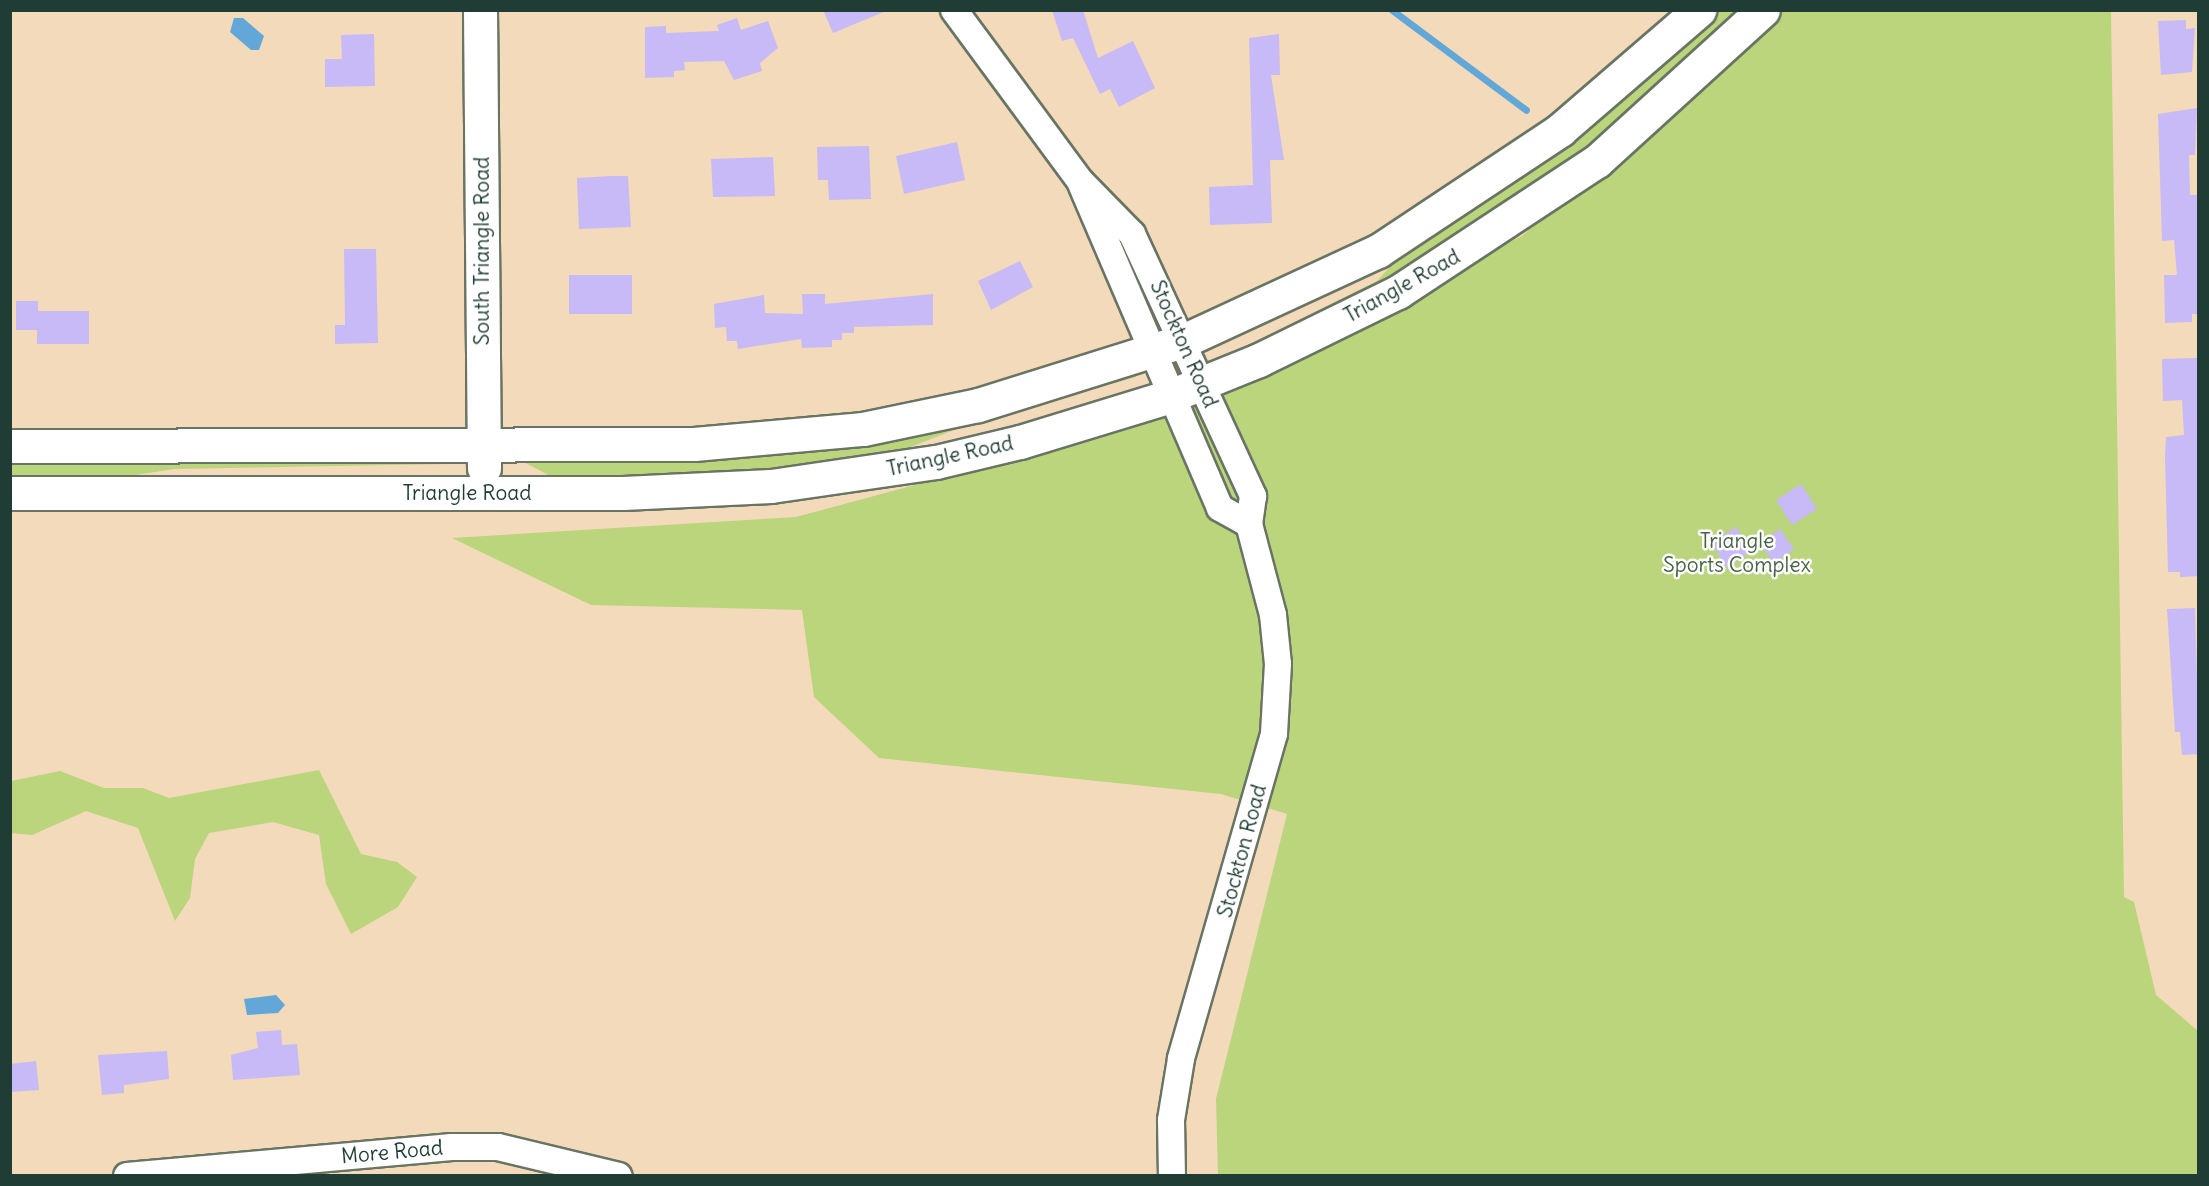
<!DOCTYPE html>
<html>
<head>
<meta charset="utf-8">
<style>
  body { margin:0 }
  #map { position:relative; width:2209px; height:1186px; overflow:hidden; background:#f2daba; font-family:Delius,sans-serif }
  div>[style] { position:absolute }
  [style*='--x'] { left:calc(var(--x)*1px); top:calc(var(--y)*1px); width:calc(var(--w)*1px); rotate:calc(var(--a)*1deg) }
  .green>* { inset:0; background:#bad57b }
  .water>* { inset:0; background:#63a7d8 }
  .stream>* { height:7px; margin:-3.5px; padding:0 3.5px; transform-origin:3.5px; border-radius:3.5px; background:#63a7d8 }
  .building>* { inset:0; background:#c7baf6 }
  .roads { filter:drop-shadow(2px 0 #697463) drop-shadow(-2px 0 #697463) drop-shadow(0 2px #697463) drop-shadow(0 -2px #697463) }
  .minor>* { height:26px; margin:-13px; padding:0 13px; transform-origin:13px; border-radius:13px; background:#fff }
  .tertiary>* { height:33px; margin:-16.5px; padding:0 16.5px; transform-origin:16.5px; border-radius:16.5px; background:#fff }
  span { translate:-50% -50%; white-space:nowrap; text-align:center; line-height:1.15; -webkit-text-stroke:5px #fff; paint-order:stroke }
  .street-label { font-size:21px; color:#1f3d34 }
  .park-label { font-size:21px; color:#466346 }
  .frame { position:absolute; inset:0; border:12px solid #1f3d34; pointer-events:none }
</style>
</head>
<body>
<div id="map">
  <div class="green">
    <i style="clip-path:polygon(1716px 11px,1745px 11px,1597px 144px,1386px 282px,1277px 338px,1217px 361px,1377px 281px,1409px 246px,1680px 48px)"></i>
    <i style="clip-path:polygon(1781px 11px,2111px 11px,2124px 897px,2134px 902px,2156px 995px,2198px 1031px,2198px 1175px,1218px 1175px,1216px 1099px,1287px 814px,1221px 794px,879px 758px,814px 697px,802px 610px,591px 605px,452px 538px,796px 517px,1152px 421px,1522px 236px)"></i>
    <i style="clip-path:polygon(1136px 372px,1136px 377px,967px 425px,882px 458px,693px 479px,554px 478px,522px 461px,964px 422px)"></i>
    <i style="clip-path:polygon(10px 459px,448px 461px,448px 464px,174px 469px,110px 479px,11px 479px)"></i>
    <i style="clip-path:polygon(319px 770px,361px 854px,397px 862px,417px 877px,398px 907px,351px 934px,326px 884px,319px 835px,273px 822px,209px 833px,195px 859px,190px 898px,175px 921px,138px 828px,86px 811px,32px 835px,11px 833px,11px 781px,60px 771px,104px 788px,143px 788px,169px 798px)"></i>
  </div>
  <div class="water">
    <i style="clip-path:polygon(234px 18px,243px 18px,264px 36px,259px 50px,251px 50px,230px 32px)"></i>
    <i style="clip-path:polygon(276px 995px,285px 1005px,278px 1013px,247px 1015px,244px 999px)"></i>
  </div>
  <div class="stream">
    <i style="--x:1392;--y:10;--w:167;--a:36.7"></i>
  </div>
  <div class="building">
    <i style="clip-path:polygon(823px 10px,886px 10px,886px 11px,833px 33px)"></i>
    <i style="clip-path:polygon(1052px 10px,1083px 10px,1098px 58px,1133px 41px,1155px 88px,1119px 107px,1110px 89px,1100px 94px,1073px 38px,1062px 41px)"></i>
    <i style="clip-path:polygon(737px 18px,741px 30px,768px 21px,778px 48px,760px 63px,762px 71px,734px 80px,724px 61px,684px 62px,685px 70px,674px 71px,674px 77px,645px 78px,645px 27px,666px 26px,666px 33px,719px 31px,717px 25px)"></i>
    <i style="clip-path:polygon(2186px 20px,2186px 29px,2195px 28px,2192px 72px,2161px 75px,2158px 21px)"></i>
    <i style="clip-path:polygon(374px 34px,375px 86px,325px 87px,325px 59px,342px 59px,341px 35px)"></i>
    <i style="clip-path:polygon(1279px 34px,1280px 75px,1271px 75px,1284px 160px,1270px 160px,1272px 223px,1210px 225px,1209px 187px,1253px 185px,1249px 38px)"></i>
    <i style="clip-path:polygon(2197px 108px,2195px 155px,2189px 155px,2190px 195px,2199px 195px,2199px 314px,2192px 314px,2192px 322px,2165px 323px,2164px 275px,2177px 275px,2174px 240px,2162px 241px,2158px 114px)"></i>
    <i style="clip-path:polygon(957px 142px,965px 180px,904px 194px,896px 156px)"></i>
    <i style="clip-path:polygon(869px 146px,871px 199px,829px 200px,828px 180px,818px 180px,817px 147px)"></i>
    <i style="clip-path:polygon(773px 157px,775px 196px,713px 197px,711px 159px)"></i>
    <i style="clip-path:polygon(610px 176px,628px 176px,631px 227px,579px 229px,577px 178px)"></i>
    <i style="clip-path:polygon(344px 249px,376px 249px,378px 343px,335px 344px,335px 325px,345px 325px)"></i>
    <i style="clip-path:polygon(1020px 261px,1033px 287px,991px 310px,978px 281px)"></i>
    <i style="clip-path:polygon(569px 275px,632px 275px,632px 314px,569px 314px)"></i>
    <i style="clip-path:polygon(802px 294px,825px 294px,825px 304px,933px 294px,933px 325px,854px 327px,854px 333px,842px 333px,842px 340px,832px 340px,832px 347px,802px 348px,801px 339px,738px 349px,737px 341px,727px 341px,726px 327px,715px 328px,714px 304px,764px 295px,765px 313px,803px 314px)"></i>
    <i style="clip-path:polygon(16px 301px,38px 301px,38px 311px,89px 311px,89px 344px,37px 344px,37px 330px,16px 330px)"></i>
    <i style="clip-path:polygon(2197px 358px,2199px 576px,2180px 577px,2180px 572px,2168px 572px,2165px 457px,2166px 437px,2184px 435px,2182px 400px,2163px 401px,2162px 359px)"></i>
    <i style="clip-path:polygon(1801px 484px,1817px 509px,1792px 525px,1776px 500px)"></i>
    <i style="clip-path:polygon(1736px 527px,1752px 551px,1727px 568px,1711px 543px)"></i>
    <i style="clip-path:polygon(1780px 529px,1794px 549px,1774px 563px,1759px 543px)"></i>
    <i style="clip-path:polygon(2195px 608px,2199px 754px,2182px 755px,2180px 732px,2175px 732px,2167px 609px)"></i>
    <i style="clip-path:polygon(281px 1030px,282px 1045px,297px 1044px,300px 1075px,233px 1080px,231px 1055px,258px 1048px,256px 1032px)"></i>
    <i style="clip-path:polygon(167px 1051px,169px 1079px,124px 1085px,124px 1093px,102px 1095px,98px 1055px)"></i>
    <i style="clip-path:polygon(36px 1061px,39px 1090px,10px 1092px,10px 1064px)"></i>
  </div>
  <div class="roads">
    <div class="minor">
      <i style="--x:954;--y:10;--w:214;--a:53.6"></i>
      <i style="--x:1081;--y:182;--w:73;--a:45.6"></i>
      <i style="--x:1132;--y:234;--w:289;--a:65.2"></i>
      <i style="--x:1253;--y:496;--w:28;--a:98"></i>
      <i style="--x:1249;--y:524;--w:94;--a:75.2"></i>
      <i style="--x:1273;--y:615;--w:49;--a:84.2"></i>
      <i style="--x:1278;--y:664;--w:70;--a:93.3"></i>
      <i style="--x:1274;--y:734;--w:338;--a:106"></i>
      <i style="--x:1181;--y:1059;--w:62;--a:99.3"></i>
      <i style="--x:1171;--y:1120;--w:56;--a:89"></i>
      <i style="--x:1082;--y:186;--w:350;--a:66.8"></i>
      <i style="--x:1220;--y:508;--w:33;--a:29"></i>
      <i style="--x:127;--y:1176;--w:326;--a:-5.1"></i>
      <i style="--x:452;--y:1147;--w:46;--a:0"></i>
      <i style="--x:498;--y:1147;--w:124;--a:13.5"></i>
    </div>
    <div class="tertiary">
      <i style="--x:480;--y:10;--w:458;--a:89.5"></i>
      <i style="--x:10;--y:446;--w:684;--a:-0.17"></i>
      <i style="--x:694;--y:444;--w:170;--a:-5.1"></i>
      <i style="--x:863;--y:429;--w:117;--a:-11.8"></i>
      <i style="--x:978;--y:405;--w:217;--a:-17.4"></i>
      <i style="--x:1185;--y:340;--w:213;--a:-24.8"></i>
      <i style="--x:1378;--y:251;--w:219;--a:-33.6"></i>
      <i style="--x:1560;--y:130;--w:184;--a:-40.8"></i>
      <i style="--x:10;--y:493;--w:613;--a:0"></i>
      <i style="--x:623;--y:493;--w:148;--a:-2.7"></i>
      <i style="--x:771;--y:486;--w:167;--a:-8.3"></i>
      <i style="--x:936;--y:462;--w:86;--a:-13.4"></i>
      <i style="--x:1020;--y:442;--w:157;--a:-17"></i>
      <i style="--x:1170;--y:396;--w:96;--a:-22"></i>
      <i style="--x:1259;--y:360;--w:155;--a:-26.1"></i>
      <i style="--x:1398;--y:292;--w:238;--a:-33.4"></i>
      <i style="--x:1597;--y:161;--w:224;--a:-42.3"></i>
    </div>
  </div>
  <div class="street-label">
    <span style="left:482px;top:251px;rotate:-90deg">South Triangle Road</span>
    <span style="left:1402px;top:286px;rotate:-29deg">Triangle Road</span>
    <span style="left:1184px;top:344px;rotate:66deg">Stockton Road</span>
    <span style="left:950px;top:456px;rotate:-12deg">Triangle Road</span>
    <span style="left:467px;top:493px">Triangle Road</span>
    <span style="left:1242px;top:851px;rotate:-75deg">Stockton Road</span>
    <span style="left:392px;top:1152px;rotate:-5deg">More Road</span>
  </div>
  <div class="park-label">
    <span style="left:1737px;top:553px">Triangle<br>Sports Complex</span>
  </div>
  <div class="frame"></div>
</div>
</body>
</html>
